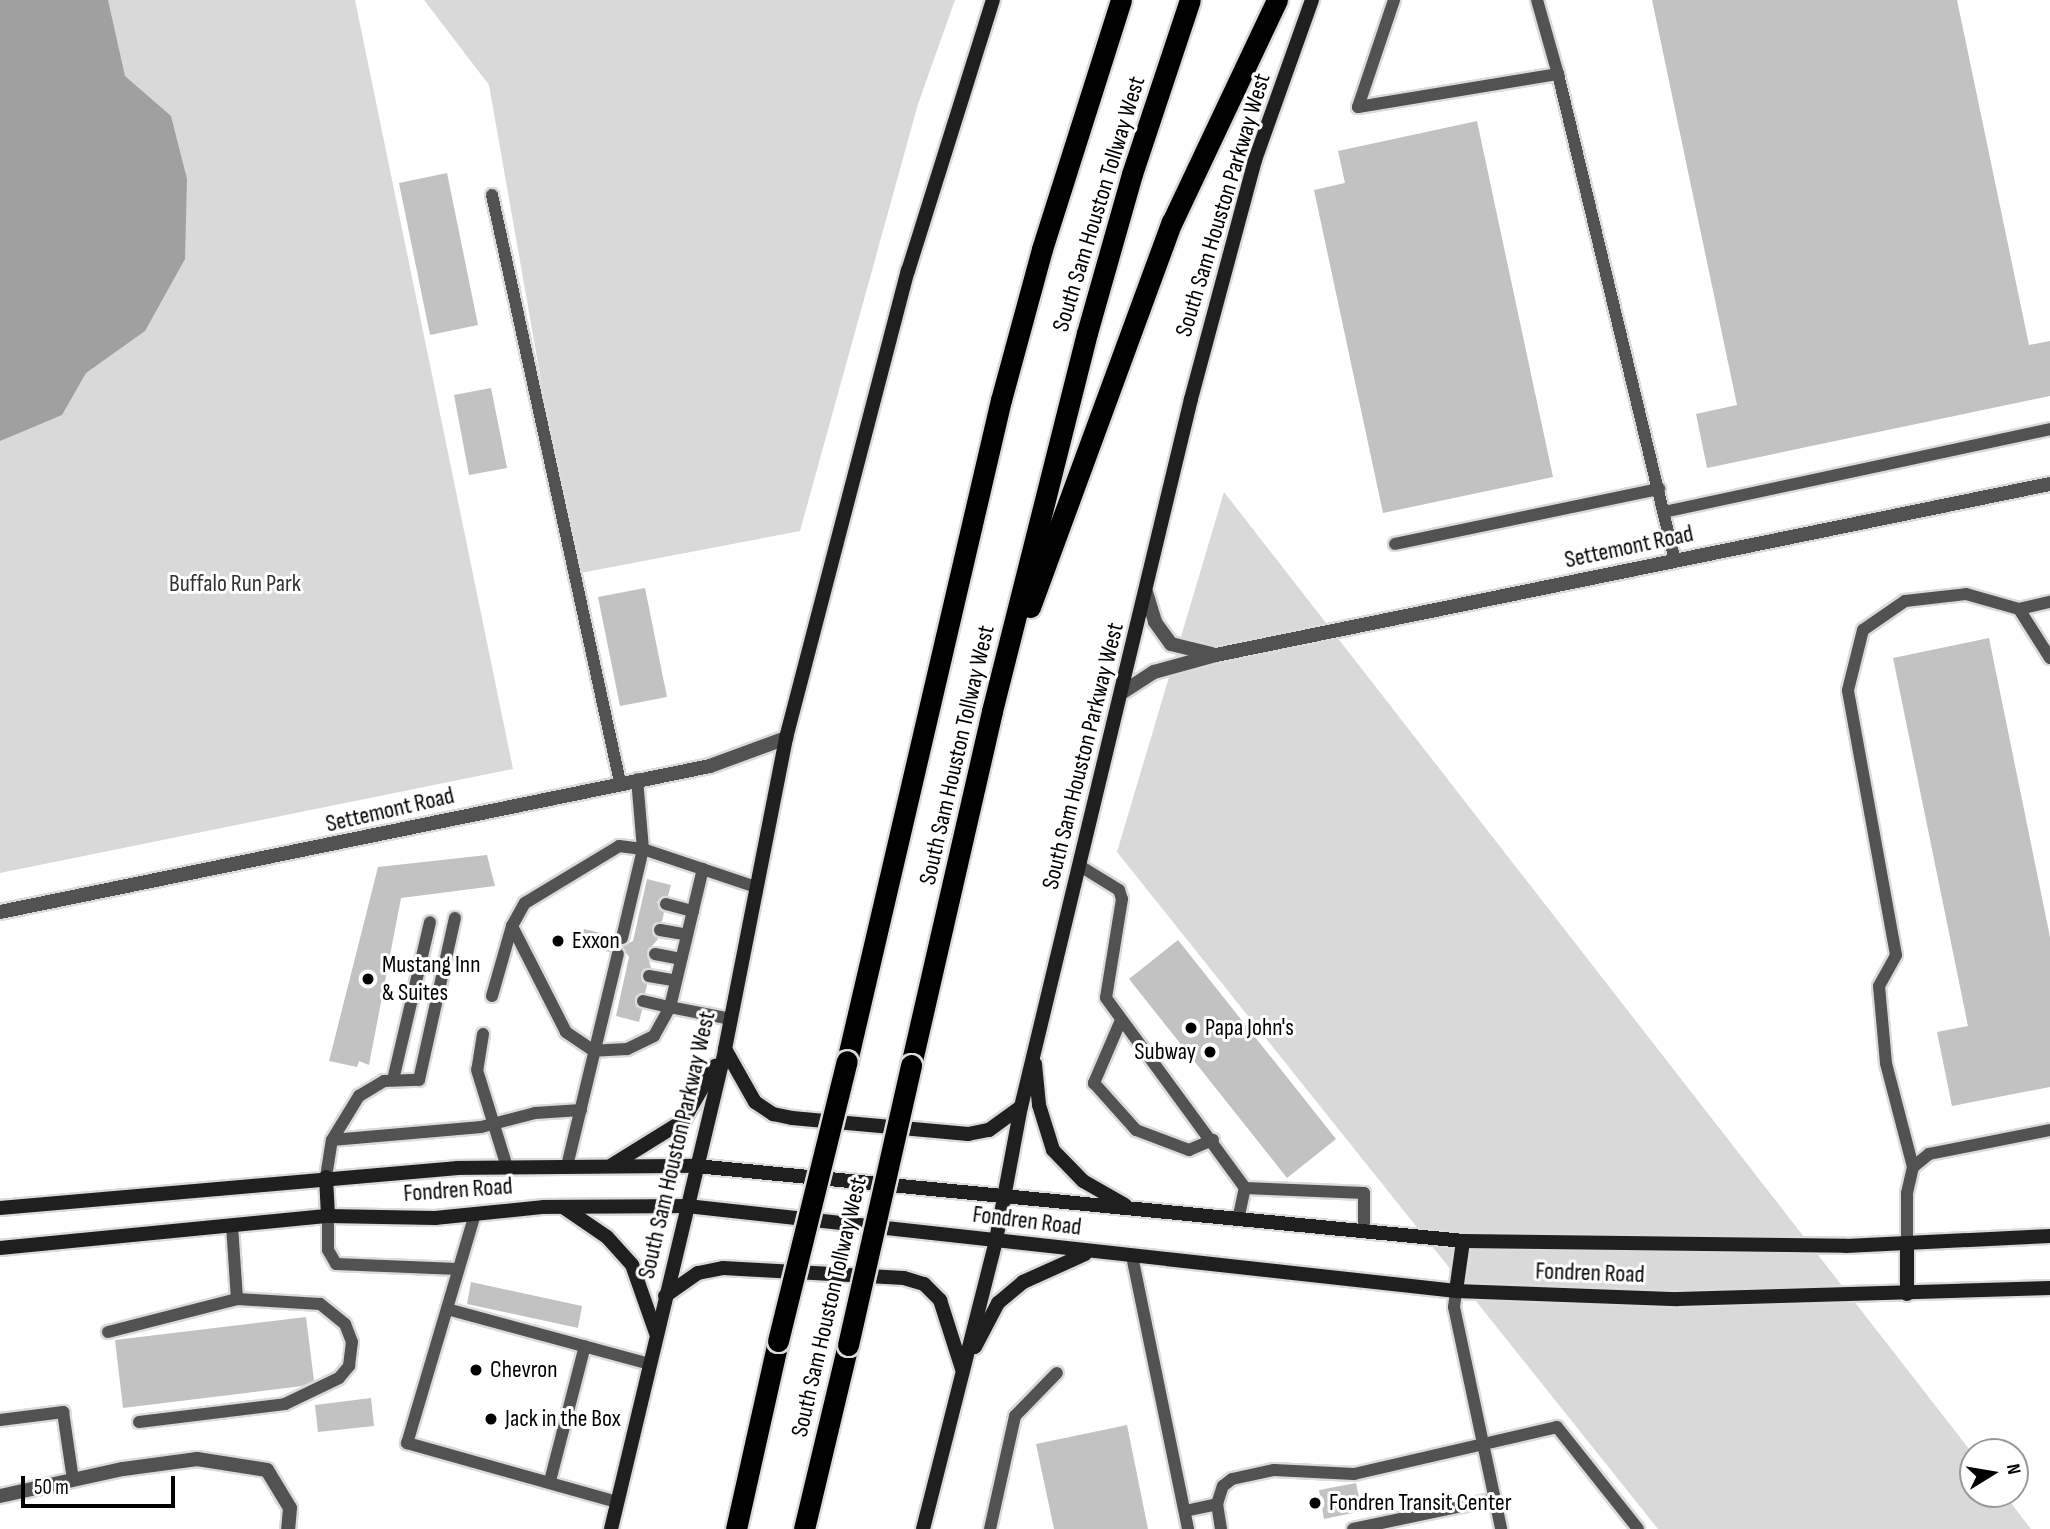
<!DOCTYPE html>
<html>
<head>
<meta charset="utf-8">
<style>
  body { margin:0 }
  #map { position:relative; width:2050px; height:1529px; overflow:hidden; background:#fff; font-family:"Sofia Sans Condensed",sans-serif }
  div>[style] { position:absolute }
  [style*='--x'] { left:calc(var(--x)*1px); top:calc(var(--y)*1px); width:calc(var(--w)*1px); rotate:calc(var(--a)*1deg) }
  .green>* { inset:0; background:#d9d9d9 }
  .water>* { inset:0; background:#a0a0a0 }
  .building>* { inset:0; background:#c2c2c2 }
  .roads { filter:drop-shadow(2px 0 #dbdbdb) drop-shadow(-2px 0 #dbdbdb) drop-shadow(0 2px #dbdbdb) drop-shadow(0 -2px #dbdbdb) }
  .lane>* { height:12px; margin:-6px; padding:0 6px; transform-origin:6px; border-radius:6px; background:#525252 }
  .street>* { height:14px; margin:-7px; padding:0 7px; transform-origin:7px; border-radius:7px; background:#525252 }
  .secondary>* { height:14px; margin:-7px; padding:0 7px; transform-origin:7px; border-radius:7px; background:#1f1f1f }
  .highway>* { height:21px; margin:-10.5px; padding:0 10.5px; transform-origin:10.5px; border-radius:10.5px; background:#000 }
  .bridges { filter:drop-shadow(2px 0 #dbdbdb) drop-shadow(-2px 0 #dbdbdb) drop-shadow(0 2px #dbdbdb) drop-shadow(0 -2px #dbdbdb) }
  .highway-bridge>* { height:21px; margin:-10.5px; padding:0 10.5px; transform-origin:10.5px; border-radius:10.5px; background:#000 }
  .dots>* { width:19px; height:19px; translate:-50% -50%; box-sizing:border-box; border:4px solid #fff; border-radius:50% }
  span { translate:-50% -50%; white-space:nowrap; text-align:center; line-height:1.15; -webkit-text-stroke:6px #fff; paint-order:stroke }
  .street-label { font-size:24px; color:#000 }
  .park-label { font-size:24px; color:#303030 }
  .poi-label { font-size:24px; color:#000 }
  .left { translate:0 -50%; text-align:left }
  .right { translate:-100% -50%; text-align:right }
  .north { position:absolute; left:1959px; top:1438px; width:70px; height:70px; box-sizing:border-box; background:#fff; border:2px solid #999; border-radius:50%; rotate:79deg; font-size:19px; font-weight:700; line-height:28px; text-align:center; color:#000 }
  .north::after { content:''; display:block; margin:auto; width:24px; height:32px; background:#000; clip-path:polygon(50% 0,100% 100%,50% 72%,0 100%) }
  .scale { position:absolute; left:21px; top:1476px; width:154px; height:32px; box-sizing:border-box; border:4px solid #000; border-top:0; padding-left:9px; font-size:21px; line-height:24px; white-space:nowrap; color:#000; -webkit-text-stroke:5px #fff; paint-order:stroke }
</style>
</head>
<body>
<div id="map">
  <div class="green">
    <i style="clip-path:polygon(0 0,355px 0,513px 769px,0 873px)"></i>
    <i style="clip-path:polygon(424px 0,955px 0,918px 104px,800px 531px,575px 574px,489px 85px)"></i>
    <i style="clip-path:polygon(1224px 492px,1973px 1454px,1973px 1494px,2004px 1494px,2031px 1529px,1658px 1529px,1117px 852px)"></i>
  </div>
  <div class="water">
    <i style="clip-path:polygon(0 0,108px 0,125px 76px,171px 116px,187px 179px,185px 259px,145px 331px,86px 373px,62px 415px,0 441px)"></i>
  </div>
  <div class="building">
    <i style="clip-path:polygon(1652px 0,1957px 0,2029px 345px,2050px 341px,2050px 396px,1707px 468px,1696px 414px,1737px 405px)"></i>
    <i style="clip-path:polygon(1477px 121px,1553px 477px,1383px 513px,1314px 190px,1345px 183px,1338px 151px)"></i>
    <i style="clip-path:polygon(447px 173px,478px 325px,430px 335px,399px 183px)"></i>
    <i style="clip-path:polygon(491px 388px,507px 468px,469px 475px,454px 395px)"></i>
    <i style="clip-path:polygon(645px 588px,667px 697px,620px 706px,598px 597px)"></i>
    <i style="clip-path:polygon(1989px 638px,2050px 937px,2050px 1087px,1952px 1106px,1937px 1032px,1968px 1026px,1893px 658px)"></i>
    <i style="clip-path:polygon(487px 855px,495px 886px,401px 898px,369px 1065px,359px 1061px,357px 1067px,329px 1061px,378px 867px)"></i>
    <i style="clip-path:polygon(647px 879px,671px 885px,668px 896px,657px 902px,664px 913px,662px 921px,652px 928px,658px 939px,647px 952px,651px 968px,641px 974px,647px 985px,645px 993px,635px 998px,642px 1010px,639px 1022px,616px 1016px,629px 957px,622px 947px,633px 941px)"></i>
    <i style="clip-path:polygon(584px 929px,613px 936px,618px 945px,609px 952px,580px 945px)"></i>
    <i style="clip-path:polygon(1178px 940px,1336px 1139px,1287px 1178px,1129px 979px)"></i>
    <i style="clip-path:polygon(471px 1282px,582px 1306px,578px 1328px,467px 1304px)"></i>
    <i style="clip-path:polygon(306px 1317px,314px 1381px,302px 1386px,123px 1408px,115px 1340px)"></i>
    <i style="clip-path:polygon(371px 1398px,374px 1426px,318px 1432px,315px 1405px)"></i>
    <i style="clip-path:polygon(1127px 1425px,1148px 1529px,1054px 1529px,1036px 1444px)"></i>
    <i style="clip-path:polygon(1356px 1483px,1362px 1511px,1324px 1519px,1319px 1490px)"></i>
  </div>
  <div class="roads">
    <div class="lane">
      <i style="--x:1394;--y:0;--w:113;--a:108.6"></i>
      <i style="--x:1358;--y:107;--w:203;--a:-9.4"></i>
      <i style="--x:1558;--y:74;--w:501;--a:76.49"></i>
      <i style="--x:1537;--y:0;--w:77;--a:74.2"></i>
      <i style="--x:492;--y:195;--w:601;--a:77.7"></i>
      <i style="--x:1664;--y:512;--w:395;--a:-12.1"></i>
      <i style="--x:1395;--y:544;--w:270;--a:-11.8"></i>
      <i style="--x:2019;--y:609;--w:32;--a:-13"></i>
      <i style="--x:1080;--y:866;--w:46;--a:31.6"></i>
      <i style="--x:1119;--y:890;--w:9;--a:72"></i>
      <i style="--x:1122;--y:899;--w:100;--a:99.2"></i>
      <i style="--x:1106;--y:998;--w:235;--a:53.8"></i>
      <i style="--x:1245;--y:1188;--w:119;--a:2.4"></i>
      <i style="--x:1364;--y:1193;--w:39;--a:90"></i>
      <i style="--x:666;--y:904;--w:28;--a:15"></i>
      <i style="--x:660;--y:930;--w:27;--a:10"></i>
      <i style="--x:622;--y:938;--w:91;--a:-76.7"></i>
      <i style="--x:643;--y:849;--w:70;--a:-94.9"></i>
      <i style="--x:655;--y:954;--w:26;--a:11"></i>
      <i style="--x:649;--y:976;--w:27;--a:10"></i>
      <i style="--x:492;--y:996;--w:73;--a:-74.1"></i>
      <i style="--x:643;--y:1001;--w:28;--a:13"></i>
      <i style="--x:670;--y:1007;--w:142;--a:-76.6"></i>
      <i style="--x:731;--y:1019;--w:62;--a:-168.9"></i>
      <i style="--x:670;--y:1007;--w:33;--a:119"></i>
      <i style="--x:654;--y:1036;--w:30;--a:154"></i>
      <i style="--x:627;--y:1049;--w:33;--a:177"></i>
      <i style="--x:594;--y:1051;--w:34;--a:-146"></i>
      <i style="--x:566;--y:1032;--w:119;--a:-117"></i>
      <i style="--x:512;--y:926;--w:26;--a:-61"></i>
      <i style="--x:525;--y:903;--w:110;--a:-31.2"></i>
      <i style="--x:619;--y:846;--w:24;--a:7"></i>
      <i style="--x:643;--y:849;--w:119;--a:18.6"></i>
      <i style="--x:1121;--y:1020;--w:69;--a:113.2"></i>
      <i style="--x:1094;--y:1083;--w:63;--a:48.2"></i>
      <i style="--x:1136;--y:1130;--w:57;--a:20.7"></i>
      <i style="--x:1189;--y:1150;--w:26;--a:-23"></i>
      <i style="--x:483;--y:1034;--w:36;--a:99"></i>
      <i style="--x:477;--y:1070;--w:102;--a:72.8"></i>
      <i style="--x:393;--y:1080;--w:162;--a:-76.8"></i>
      <i style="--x:332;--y:1140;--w:150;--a:-5"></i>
      <i style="--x:481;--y:1127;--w:56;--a:-14.5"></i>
      <i style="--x:535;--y:1113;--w:46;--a:-3.7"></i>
      <i style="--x:567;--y:1166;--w:218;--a:-76.5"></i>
      <i style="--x:1913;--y:1167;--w:107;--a:-104.6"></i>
      <i style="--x:1886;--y:1063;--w:77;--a:-95.2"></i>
      <i style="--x:1879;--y:986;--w:35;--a:-61"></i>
      <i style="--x:1896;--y:955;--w:269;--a:-100.3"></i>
      <i style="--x:1848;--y:690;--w:62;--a:-76"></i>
      <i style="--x:1863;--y:630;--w:51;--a:-34.6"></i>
      <i style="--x:1905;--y:601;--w:61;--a:-6.5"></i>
      <i style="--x:1966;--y:594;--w:55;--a:15.8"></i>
      <i style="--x:2019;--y:609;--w:58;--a:57.7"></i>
      <i style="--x:326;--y:1177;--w:37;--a:-81"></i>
      <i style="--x:332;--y:1140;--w:52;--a:-58.5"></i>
      <i style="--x:359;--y:1096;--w:29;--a:-31"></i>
      <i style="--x:384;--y:1081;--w:35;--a:-2"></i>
      <i style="--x:419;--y:1080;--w:166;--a:-77.5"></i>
      <i style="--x:475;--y:1214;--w:239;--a:106.5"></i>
      <i style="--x:407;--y:1443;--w:218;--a:15.7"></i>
      <i style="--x:328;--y:1216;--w:34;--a:90"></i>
      <i style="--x:328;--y:1250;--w:16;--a:60"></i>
      <i style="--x:336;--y:1264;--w:122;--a:2.3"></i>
      <i style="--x:1238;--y:1220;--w:33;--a:-78"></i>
      <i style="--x:1907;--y:1243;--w:50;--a:-90"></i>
      <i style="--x:1907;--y:1193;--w:27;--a:-77"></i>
      <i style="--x:1913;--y:1167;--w:21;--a:-39"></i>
      <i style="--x:1929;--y:1154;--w:123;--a:-11.2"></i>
      <i style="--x:1132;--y:1256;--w:279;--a:78.4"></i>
      <i style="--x:1456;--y:1291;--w:16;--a:97"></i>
      <i style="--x:1454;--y:1307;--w:227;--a:78"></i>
      <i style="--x:447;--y:1309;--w:210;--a:15.2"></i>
      <i style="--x:108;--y:1332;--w:133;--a:-14.3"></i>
      <i style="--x:0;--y:1420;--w:64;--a:-7.2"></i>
      <i style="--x:63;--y:1412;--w:69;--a:81.6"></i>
      <i style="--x:139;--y:1422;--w:147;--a:-7"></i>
      <i style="--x:285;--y:1404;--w:60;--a:-25.7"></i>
      <i style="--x:339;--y:1378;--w:16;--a:-50"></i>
      <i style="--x:349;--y:1366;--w:24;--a:-83"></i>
      <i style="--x:352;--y:1342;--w:19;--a:-111"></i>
      <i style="--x:345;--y:1324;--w:32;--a:-141"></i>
      <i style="--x:320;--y:1304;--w:83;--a:-176.6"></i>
      <i style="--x:237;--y:1299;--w:73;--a:-93.9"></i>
      <i style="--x:550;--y:1481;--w:139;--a:-75.5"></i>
      <i style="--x:1185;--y:1511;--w:33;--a:-12"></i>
      <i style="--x:990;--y:1529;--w:116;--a:-77.5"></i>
      <i style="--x:1015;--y:1416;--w:60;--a:-45.7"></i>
      <i style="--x:1221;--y:1529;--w:25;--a:-99"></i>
      <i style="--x:1217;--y:1504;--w:19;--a:-72"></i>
      <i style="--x:1223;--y:1486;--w:11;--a:-38"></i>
      <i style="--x:1232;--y:1479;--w:43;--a:-12.1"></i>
      <i style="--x:1274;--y:1470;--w:80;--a:2.9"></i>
      <i style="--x:1354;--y:1474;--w:208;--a:-13"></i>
      <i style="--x:1557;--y:1427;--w:130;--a:51.5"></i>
      <i style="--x:1353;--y:1529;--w:145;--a:-11.9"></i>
    </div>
    <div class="street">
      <i style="--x:1146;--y:592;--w:31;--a:73"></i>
      <i style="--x:1155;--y:622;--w:27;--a:54"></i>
      <i style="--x:1171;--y:644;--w:42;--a:13.7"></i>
      <i style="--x:1123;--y:692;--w:37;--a:-33"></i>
      <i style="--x:1154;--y:672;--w:64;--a:-15.3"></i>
      <i style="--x:1216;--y:655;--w:851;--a:-11.59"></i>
      <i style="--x:0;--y:912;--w:725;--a:-11.62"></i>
      <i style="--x:710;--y:766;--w:81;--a:-20.2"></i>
      <i style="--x:0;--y:1496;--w:126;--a:-12.4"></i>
      <i style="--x:123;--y:1469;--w:75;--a:-7.7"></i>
      <i style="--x:197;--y:1459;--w:71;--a:8.9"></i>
      <i style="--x:267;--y:1470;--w:44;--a:58.8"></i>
      <i style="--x:290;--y:1508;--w:21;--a:95"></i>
    </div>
    <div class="secondary">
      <i style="--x:725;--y:1049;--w:61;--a:60.5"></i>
      <i style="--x:755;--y:1102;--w:22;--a:34"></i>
      <i style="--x:773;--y:1114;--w:19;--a:12"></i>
      <i style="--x:792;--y:1118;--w:177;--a:5.2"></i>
      <i style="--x:968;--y:1134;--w:21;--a:-11"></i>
      <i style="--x:989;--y:1130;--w:39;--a:-36"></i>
      <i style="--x:1035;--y:1064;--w:41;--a:84.4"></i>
      <i style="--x:1039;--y:1105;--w:47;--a:72.7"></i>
      <i style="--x:1053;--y:1150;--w:43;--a:45.9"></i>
      <i style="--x:1083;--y:1181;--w:48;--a:29.7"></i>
      <i style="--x:612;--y:1165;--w:84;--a:-31.8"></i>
      <i style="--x:683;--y:1121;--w:64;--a:-59.8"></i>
      <i style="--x:326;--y:1177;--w:39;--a:87"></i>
      <i style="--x:563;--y:1207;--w:53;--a:34.3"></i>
      <i style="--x:607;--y:1237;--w:38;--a:48"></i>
      <i style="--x:632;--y:1265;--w:72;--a:70.6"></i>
      <i style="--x:0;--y:1208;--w:460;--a:-5"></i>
      <i style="--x:458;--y:1168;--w:238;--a:-0.5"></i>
      <i style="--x:696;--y:1166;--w:771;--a:5.58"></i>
      <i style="--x:1463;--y:1241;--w:383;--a:0.7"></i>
      <i style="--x:1846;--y:1246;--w:204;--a:-2.8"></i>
      <i style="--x:1907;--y:1243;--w:51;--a:90"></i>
      <i style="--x:0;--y:1248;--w:330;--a:-5.6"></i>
      <i style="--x:328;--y:1216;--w:107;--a:1.1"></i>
      <i style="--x:435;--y:1218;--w:110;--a:-5.8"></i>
      <i style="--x:544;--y:1207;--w:143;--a:-0.4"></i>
      <i style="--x:687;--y:1206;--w:774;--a:6.31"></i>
      <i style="--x:1456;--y:1291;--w:222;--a:2.1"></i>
      <i style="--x:1678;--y:1299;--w:372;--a:-1.7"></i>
      <i style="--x:1456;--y:1291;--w:50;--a:-82"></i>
      <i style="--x:665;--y:1296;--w:40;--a:-34.9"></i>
      <i style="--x:698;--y:1273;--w:25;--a:-11"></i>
      <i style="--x:723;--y:1268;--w:181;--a:3.2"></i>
      <i style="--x:904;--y:1278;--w:21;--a:17"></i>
      <i style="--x:924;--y:1284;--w:23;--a:45"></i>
      <i style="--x:940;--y:1300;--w:72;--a:72.3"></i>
      <i style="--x:975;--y:1347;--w:50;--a:-62.4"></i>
      <i style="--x:998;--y:1303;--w:33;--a:-40"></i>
      <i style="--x:1023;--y:1282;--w:68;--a:-24.3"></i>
      <i style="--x:611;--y:1529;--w:493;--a:-76.6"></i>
      <i style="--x:725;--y:1049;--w:317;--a:-78.9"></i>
      <i style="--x:786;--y:738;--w:483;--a:-75.4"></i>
      <i style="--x:908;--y:271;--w:284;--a:-72.6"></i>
      <i style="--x:923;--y:1529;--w:298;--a:-75.8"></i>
      <i style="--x:996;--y:1240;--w:135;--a:-79.4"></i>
      <i style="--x:1021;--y:1107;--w:728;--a:-76.5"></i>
      <i style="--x:1191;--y:399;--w:247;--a:-75"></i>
      <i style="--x:1255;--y:160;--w:170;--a:-70.4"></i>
    </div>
    <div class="highway">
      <i style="--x:1030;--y:607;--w:410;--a:-69.8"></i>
      <i style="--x:1172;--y:222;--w:246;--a:-64.7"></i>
      <i style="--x:847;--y:1061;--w:679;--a:-76.89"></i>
      <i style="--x:1001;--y:400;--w:156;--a:-74.8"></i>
      <i style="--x:1042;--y:249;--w:261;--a:-72.4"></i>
      <i style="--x:911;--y:1065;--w:363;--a:-77.1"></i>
      <i style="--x:992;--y:711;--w:390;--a:-75.9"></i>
      <i style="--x:1087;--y:333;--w:165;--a:-74.2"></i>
      <i style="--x:1132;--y:174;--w:183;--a:-71.6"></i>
      <i style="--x:736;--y:1529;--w:193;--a:-77.4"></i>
      <i style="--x:804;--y:1529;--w:189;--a:-76.6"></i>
    </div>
  </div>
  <div class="bridges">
    <div class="highway-bridge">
      <i style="--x:778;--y:1341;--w:288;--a:-76.2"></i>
      <i style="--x:848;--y:1345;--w:287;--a:-77.3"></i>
    </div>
  </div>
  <div class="dots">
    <i style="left:558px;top:941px;background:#000"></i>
    <i style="left:368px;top:979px;background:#000"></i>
    <i style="left:1191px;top:1028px;background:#000"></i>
    <i style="left:1210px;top:1052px;background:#000"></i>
    <i style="left:476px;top:1370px;background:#000"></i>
    <i style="left:491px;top:1419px;background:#000"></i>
    <i style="left:1315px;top:1503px;background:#000"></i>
  </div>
  <div class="street-label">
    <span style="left:1099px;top:204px;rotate:-73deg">South Sam Houston Tollway West</span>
    <span style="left:1223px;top:205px;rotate:-73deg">South Sam Houston Parkway West</span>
    <span style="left:1629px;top:547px;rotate:-12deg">Settemont Road</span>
    <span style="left:957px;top:755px;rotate:-77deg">South Sam Houston Tollway West</span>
    <span style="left:1083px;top:756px;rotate:-76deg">South Sam Houston Parkway West</span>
    <span style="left:390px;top:810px;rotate:-13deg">Settemont Road</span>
    <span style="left:677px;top:1145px;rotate:-77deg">South Sam Houston Parkway West</span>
    <span style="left:458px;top:1190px;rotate:-4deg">Fondren Road</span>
    <span style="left:1027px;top:1221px;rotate:7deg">Fondren Road</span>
    <span style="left:1590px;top:1273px;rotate:2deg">Fondren Road</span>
    <span style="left:829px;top:1307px;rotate:-77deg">South Sam Houston Tollway West</span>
  </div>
  <div class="park-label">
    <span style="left:235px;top:584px">Buffalo Run Park</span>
  </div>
  <div class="poi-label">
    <span class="left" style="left:572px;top:941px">Exxon</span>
    <span class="left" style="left:382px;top:979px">Mustang Inn<br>&amp; Suites</span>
    <span class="left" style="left:1205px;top:1028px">Papa John's</span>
    <span class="right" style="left:1196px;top:1052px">Subway</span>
    <span class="left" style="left:490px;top:1370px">Chevron</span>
    <span class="left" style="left:505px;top:1419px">Jack in the Box</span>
    <span class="left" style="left:1329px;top:1503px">Fondren Transit Center</span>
  </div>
  <div class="north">N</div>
  <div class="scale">50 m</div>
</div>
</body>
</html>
